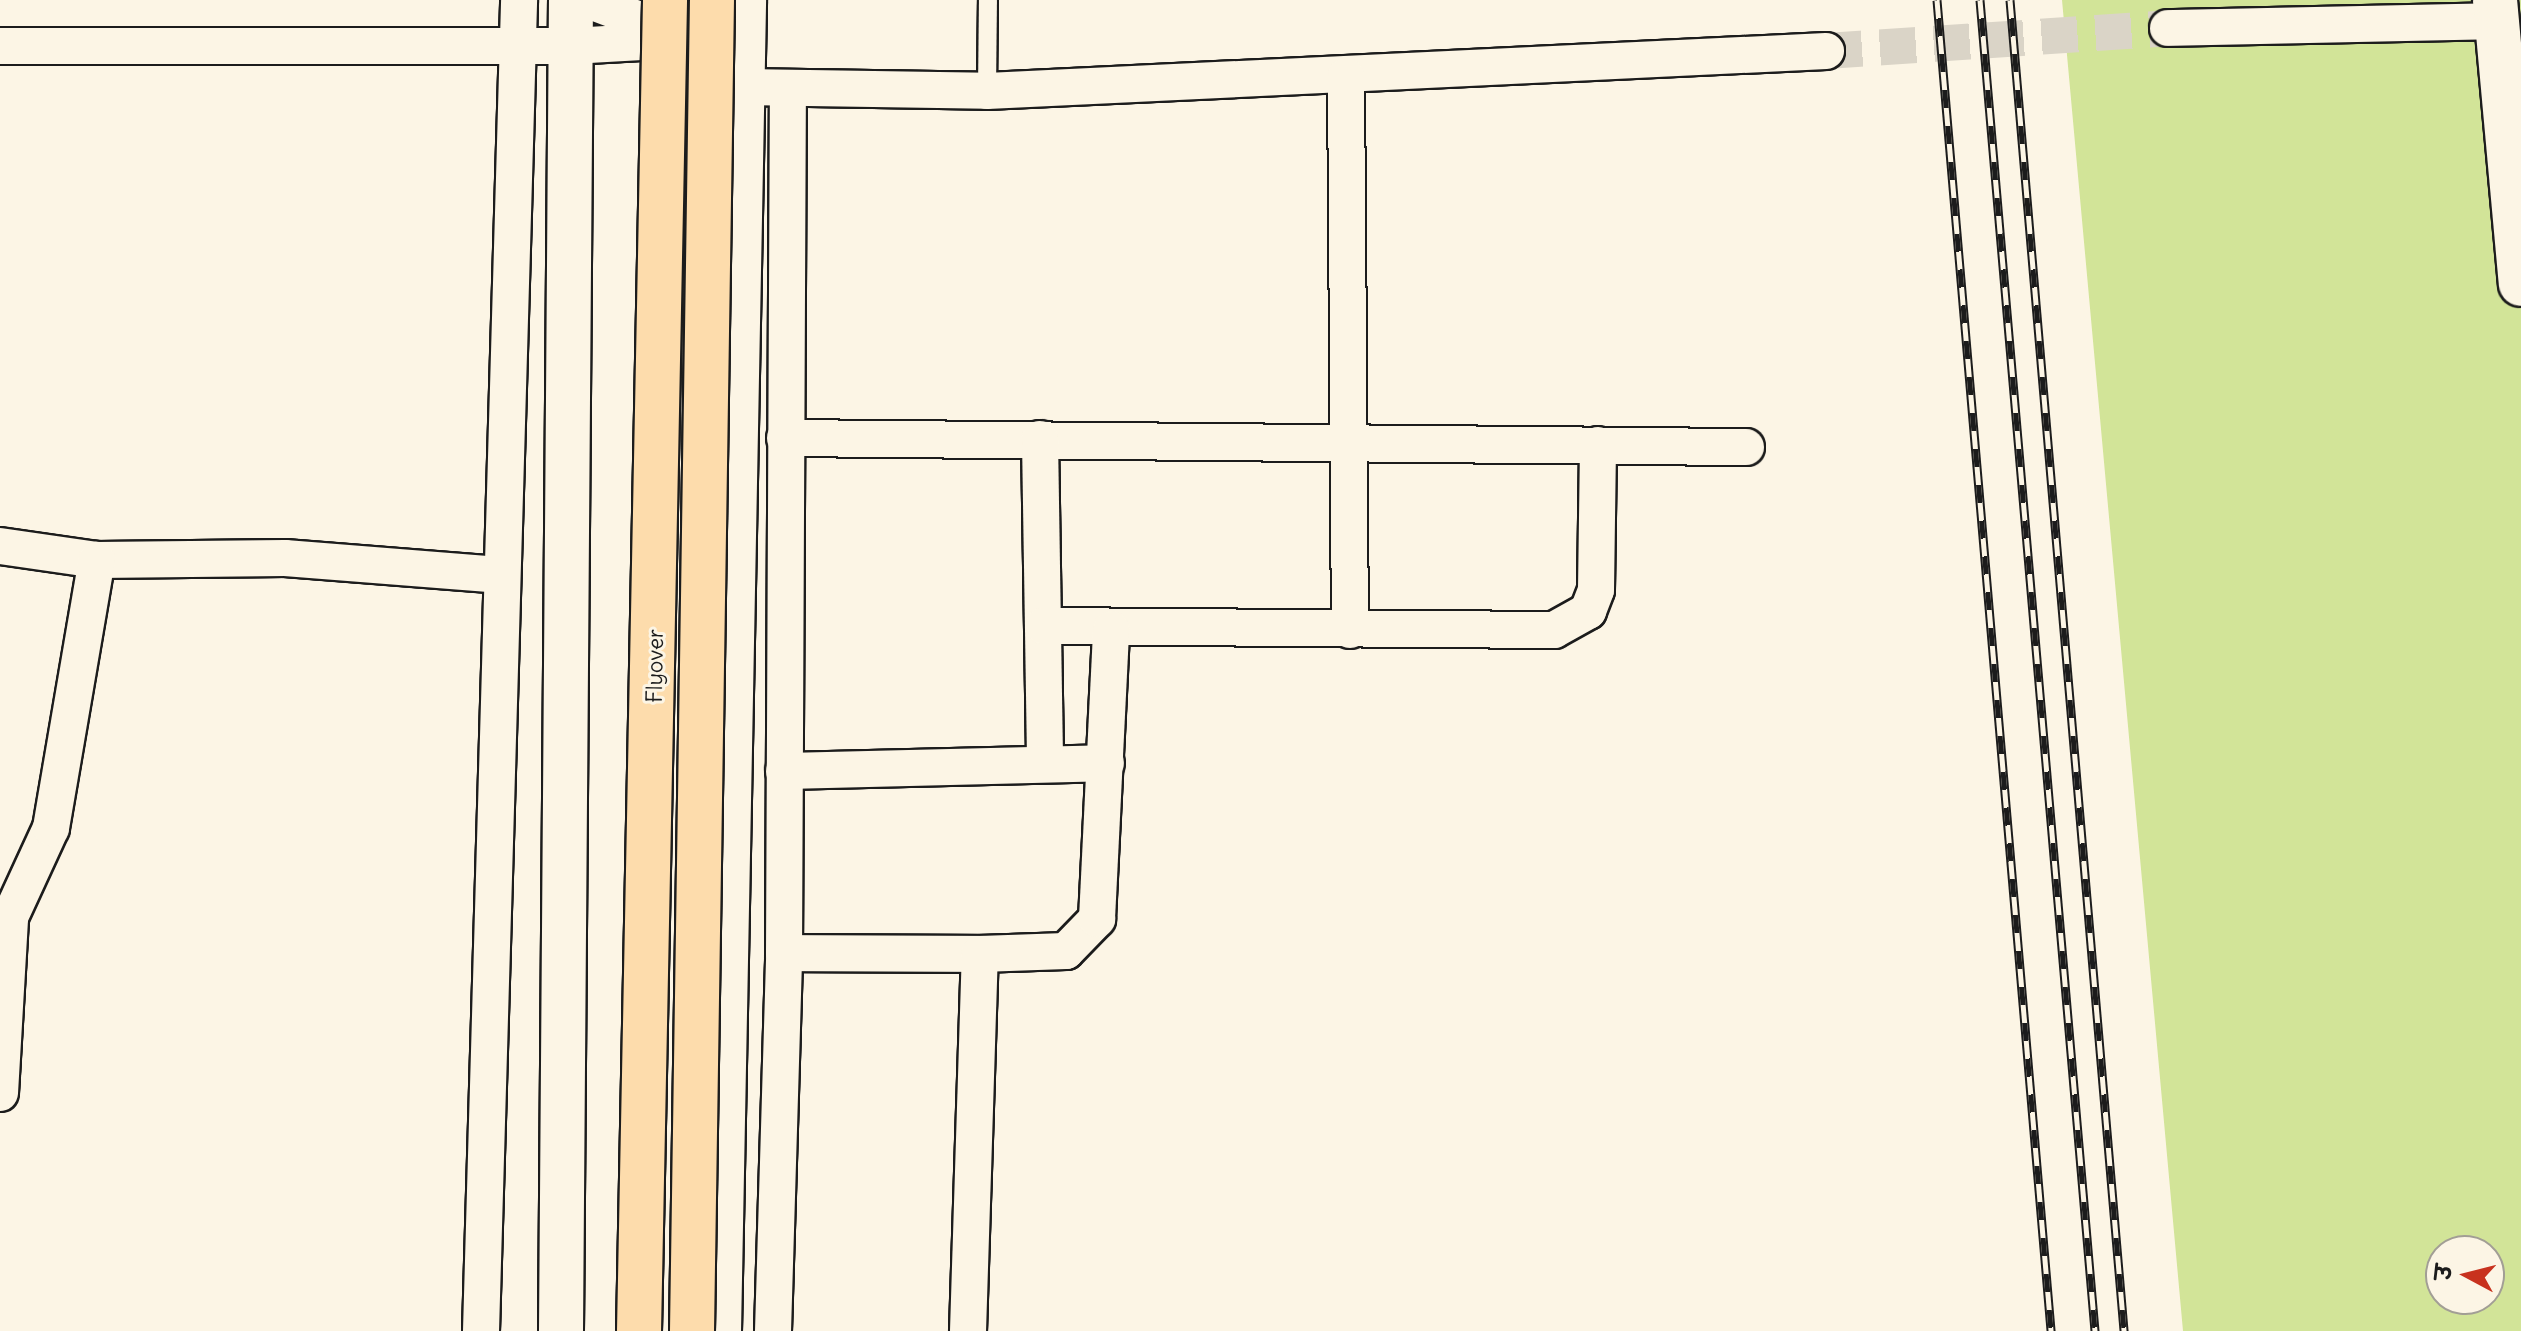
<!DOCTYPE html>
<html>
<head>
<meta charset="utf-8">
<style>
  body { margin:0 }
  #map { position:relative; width:2521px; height:1331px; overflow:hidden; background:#fcf5e5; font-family:Delius,"Playpen Sans Deva",sans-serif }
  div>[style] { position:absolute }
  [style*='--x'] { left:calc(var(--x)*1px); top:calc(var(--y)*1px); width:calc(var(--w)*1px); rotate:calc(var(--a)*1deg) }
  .green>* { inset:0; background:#d2e498 }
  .street-tunnel>* { height:36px; margin-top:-18px; transform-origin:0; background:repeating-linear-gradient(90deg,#dad4c7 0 36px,transparent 0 54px) }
  .roads { filter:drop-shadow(2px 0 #1c1c1c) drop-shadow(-2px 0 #1c1c1c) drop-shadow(0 2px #1c1c1c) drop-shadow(0 -2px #1c1c1c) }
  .lane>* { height:18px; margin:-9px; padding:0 9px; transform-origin:9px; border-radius:9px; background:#fcf5e5 }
  .street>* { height:36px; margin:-18px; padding:0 18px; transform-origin:18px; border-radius:18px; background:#fcf5e5 }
  .secondary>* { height:44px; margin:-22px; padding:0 22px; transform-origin:22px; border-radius:22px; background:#fcf5e5 }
  .rail>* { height:9px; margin-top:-4.5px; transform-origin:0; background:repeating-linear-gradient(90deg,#fcf5e5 0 18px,#1c1c1c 0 36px); box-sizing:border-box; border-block:2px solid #1c1c1c }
  .bridges { filter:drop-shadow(2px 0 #1c1c1c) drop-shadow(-2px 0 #1c1c1c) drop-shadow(0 2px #1c1c1c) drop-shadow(0 -2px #1c1c1c) }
  .highway-bridge>* { height:44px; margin:-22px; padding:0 22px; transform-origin:22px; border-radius:22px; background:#fddcac }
  span { translate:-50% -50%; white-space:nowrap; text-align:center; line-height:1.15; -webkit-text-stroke:6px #fcf5e5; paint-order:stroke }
  .street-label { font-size:22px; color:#1c1c1c }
  .north { position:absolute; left:2425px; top:1235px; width:80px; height:80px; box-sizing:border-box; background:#fcf5e5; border:2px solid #a29e95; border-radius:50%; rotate:277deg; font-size:22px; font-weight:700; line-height:32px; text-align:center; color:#1c1c1c }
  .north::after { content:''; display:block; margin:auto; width:28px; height:36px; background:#c8321e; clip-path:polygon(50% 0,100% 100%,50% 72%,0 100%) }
</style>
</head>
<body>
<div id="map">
  <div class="green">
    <i style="clip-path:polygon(evenodd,2062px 0,2521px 0,2521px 1331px,2183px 1331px,2062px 0,2441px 1251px,2489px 1251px,2489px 1299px,2441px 1299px,2441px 1251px)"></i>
  </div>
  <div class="street-tunnel">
    <i style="--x:1826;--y:51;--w:343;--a:-3.8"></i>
  </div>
  <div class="roads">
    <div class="lane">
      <i style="--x:987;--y:91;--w:91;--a:-89.4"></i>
    </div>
    <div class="street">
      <i style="--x:587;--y:0;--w:111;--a:20.6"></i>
      <i style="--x:691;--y:39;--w:71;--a:42.7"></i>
      <i style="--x:743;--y:87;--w:244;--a:0.9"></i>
      <i style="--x:987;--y:91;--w:840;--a:-2.73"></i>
      <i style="--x:2168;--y:28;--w:329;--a:-1.2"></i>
      <i style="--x:0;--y:46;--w:571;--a:0"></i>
      <i style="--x:571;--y:46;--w:106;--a:-3.2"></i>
      <i style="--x:1346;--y:76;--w:554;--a:89.59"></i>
      <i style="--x:785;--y:438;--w:961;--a:0.54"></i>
      <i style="--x:1040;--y:439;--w:324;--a:89.1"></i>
      <i style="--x:0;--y:546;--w:98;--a:8.2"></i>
      <i style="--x:97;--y:560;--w:188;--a:-0.6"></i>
      <i style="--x:285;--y:558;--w:216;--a:4.5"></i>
      <i style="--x:1043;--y:626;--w:511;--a:0.45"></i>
      <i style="--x:1554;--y:630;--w:39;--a:-29"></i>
      <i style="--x:1588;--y:611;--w:22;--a:-69"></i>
      <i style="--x:1596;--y:590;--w:145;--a:-89.2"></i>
      <i style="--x:784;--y:771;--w:322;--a:-1.4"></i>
      <i style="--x:784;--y:953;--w:196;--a:0.3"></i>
      <i style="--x:0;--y:1093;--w:176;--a:-86.7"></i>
      <i style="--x:10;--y:917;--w:98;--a:-65.3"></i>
      <i style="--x:51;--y:828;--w:272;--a:-80.3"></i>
      <i style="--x:481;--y:1331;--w:1332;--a:-88.36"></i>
      <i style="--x:773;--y:1331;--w:378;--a:-88.3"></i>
      <i style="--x:784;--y:953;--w:865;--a:-89.74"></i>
      <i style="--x:968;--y:1331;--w:377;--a:-88.2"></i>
      <i style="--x:980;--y:954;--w:86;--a:-2"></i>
      <i style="--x:1066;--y:951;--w:45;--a:-45.9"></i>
      <i style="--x:1097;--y:919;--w:290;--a:-87.2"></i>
    </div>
    <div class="secondary">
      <i style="--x:2495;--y:0;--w:285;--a:84.8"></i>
      <i style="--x:561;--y:1331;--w:1331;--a:-89.57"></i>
      <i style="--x:719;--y:1331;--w:1331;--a:-88.92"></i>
    </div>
  </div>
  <div class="rail">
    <i style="--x:1937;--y:0;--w:1336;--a:85.1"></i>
    <i style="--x:1980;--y:0;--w:1336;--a:85.06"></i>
    <i style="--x:2010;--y:0;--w:1336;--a:85.1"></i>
  </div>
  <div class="bridges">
    <div class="highway-bridge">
      <i style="--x:639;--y:1331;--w:1331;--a:-88.88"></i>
      <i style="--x:692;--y:1331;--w:1331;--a:-89.14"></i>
    </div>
  </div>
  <div class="street-label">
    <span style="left:655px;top:666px;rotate:-89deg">Flyover</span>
  </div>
  <div class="north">उ</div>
</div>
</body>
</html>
